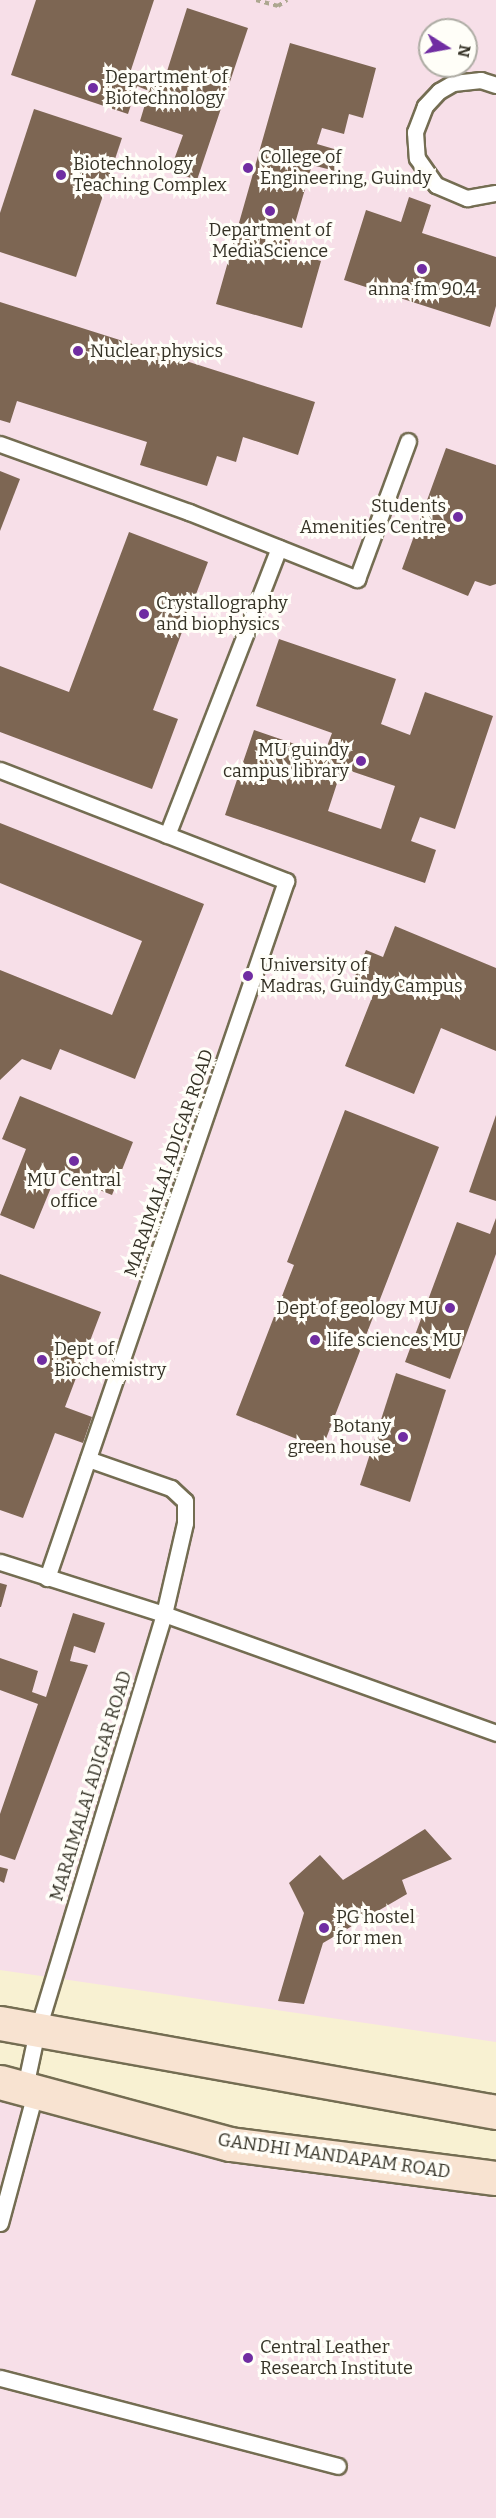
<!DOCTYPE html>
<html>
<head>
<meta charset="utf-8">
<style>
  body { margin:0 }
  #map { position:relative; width:496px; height:2518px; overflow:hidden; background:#f8f1d2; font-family:Bitter,serif }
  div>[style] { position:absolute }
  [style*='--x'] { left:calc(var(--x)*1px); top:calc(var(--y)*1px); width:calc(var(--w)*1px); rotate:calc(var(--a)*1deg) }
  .education>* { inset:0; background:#f7dfe8 }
  .building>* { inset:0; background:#7d6653 }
  .path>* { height:4px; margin-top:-2px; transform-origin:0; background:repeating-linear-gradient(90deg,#ada790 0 4.5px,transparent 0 9px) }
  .roads { filter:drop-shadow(2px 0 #746d52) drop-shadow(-2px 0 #746d52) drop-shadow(0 2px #746d52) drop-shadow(0 -2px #746d52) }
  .service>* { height:15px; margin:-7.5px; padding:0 7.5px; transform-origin:7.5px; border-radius:7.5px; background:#fff }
  .secondary>* { height:33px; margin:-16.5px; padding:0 16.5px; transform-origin:16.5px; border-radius:16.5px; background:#f8e3d1 }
  .dots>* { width:16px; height:16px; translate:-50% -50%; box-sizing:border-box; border:3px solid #fffef8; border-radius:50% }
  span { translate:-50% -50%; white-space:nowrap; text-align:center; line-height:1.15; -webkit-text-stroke:6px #fffef8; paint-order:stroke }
  .poi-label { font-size:18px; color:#353226 }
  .left { translate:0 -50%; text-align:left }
  .right { translate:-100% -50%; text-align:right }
  .street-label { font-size:18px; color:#353226 }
  .north { position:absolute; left:418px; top:18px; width:60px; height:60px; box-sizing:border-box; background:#fffef8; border:2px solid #aeaca4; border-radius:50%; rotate:101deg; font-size:16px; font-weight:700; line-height:24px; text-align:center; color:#353226 }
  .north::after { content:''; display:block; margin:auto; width:21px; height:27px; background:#702da2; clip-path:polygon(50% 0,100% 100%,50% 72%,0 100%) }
</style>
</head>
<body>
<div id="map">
  <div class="education">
    <i style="clip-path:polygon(evenodd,0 0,496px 0,496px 2042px,0 1970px,0 0,430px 30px,466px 30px,466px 66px,430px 66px,430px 30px)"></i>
    <i style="clip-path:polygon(0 2098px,496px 2198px,496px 2518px,0 2518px)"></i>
  </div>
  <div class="building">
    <i style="clip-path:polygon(36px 0,154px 0,130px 73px,163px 84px,187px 8px,248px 28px,197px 180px,170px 171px,183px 135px,140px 121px,149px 91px,137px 86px,128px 114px,11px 75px)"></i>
    <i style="clip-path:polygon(290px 43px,376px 68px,363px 118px,349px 114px,344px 134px,322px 128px,317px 144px,341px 151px,335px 171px,312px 165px,287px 251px,321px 261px,302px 328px,216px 304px)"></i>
    <i style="clip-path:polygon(34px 109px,122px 138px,76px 277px,0 252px,0 213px)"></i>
    <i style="clip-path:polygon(409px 197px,431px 205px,422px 233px,496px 257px,496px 306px,490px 327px,344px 280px,366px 210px,401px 222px)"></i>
    <i style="clip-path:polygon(0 302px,315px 402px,298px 455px,243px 437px,236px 462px,217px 456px,207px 486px,140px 465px,147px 442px,17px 401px,10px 423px,0 420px)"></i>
    <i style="clip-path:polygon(446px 448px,496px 465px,496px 584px,490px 586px,475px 581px,468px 596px,402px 569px)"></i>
    <i style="clip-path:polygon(0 471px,20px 479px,0 531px)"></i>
    <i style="clip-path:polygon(129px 532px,208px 562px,153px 710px,178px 719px,152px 789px,0 732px,0 666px,69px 692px)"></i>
    <i style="clip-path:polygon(evenodd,279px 639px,396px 679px,381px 724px,410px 735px,425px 692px,493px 716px,455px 829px,420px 817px,411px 841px,436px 850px,425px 883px,225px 815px,254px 730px,324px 754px,332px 733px,256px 706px,279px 639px,342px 768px,395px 786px,381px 829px,328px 811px,342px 768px)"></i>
    <i style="clip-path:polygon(0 823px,204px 904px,135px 1079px,60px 1049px,51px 1070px,22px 1059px,0 1080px,0 970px,112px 1015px,142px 941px,0 883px)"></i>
    <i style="clip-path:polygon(395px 926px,496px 968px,496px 1051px,441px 1028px,414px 1094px,345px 1066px,375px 990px,353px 981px,366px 950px,383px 957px)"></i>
    <i style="clip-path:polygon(20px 1096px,133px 1142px,112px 1195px,57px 1173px,34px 1229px,0 1215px,26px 1149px,2px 1139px)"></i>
    <i style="clip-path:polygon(345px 1110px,439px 1147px,322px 1449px,236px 1415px,294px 1265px,287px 1262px)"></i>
    <i style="clip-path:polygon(496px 1115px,496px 1201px,469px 1192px)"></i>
    <i style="clip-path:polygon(496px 1218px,496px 1254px,450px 1379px,405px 1362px,457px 1222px,490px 1234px)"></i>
    <i style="clip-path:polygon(0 1274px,101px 1312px,65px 1407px,92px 1417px,83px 1443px,55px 1433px,23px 1518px,0 1510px)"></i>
    <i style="clip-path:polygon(396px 1373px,446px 1390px,410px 1502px,360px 1485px)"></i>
    <i style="clip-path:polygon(0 1583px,7px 1585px,1px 1607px,0 1607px)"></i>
    <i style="clip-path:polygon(73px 1613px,105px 1623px,95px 1653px,74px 1646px,70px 1661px,88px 1665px,15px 1860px,0 1855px,0 1814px,38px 1704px,0 1690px,0 1658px,38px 1671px,32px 1692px,46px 1697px)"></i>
    <i style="clip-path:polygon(425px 1829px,452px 1859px,402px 1880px,407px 1894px,323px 1943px,304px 2004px,278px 2001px,304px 1913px,289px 1883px,320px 1855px,343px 1880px)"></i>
    <i style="clip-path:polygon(0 1867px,8px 1869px,4px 1883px,0 1881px)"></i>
  </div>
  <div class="path">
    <i style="--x:256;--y:0;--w:23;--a:15"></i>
    <i style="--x:278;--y:6;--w:11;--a:-34"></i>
  </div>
  <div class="roads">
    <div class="service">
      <i style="--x:496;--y:85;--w:16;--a:-162"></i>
      <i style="--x:481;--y:80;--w:28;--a:174"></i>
      <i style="--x:453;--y:83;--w:16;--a:150"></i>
      <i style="--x:439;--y:91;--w:21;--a:133"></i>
      <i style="--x:425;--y:106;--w:28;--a:111"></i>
      <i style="--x:415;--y:132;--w:26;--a:86"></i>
      <i style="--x:417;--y:158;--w:33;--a:55"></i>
      <i style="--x:436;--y:185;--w:34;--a:23"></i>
      <i style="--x:467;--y:198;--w:29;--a:-10"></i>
      <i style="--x:0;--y:444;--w:201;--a:19.8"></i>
      <i style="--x:189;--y:512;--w:181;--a:21.7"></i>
      <i style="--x:357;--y:579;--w:147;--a:-69.7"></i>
      <i style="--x:0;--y:770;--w:307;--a:21.2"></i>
      <i style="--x:286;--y:881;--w:737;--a:108.93"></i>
      <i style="--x:167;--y:835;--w:308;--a:-68.7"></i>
      <i style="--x:88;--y:1459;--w:88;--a:19.3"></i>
      <i style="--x:171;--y:1488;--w:19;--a:43"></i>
      <i style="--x:185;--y:1501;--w:22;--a:90"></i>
      <i style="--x:185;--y:1523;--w:93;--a:103"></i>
      <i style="--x:164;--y:1614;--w:353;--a:19.7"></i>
      <i style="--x:0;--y:1562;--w:172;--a:17.6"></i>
      <i style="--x:164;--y:1614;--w:436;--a:106.9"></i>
      <i style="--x:37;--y:2031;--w:57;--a:102.1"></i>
      <i style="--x:0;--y:2223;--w:138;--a:-74.9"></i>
      <i style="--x:0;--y:2378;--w:349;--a:14.6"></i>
    </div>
    <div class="secondary">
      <i style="--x:0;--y:2023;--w:504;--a:10.17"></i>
      <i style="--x:0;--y:2082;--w:238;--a:15.1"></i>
      <i style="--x:230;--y:2144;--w:268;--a:7.3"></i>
    </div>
  </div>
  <div class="dots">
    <i style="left:93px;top:88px;background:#702da2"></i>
    <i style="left:248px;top:168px;background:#702da2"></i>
    <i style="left:61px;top:175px;background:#702da2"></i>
    <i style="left:270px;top:211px;background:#702da2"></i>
    <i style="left:422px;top:269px;background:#702da2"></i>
    <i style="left:78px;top:351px;background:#702da2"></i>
    <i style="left:458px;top:517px;background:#702da2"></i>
    <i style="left:144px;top:614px;background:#702da2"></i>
    <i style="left:361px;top:761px;background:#702da2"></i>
    <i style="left:248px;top:976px;background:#702da2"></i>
    <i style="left:74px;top:1161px;background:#702da2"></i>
    <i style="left:450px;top:1308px;background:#702da2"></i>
    <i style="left:315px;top:1340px;background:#702da2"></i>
    <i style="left:42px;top:1360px;background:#702da2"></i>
    <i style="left:403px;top:1437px;background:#702da2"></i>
    <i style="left:324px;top:1928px;background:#702da2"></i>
    <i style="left:248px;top:2358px;background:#702da2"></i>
  </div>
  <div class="poi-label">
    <span class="left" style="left:105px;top:88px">Department of<br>Biotechnology</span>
    <span class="left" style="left:260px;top:168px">College of<br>Engineering, Guindy</span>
    <span class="left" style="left:73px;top:175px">Biotechnology<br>Teaching Complex</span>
    <span style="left:270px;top:241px">Department of<br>MediaScience</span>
    <span style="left:422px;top:289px">anna fm 90.4</span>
    <span class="left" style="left:90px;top:351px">Nuclear physics</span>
    <span class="right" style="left:446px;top:517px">Students<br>Amenities Centre</span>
    <span class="left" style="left:156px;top:614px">Crystallography<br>and biophysics</span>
    <span class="right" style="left:349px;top:761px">MU guindy<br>campus library</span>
    <span class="left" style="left:260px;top:976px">University of<br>Madras, Guindy Campus</span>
    <span style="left:74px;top:1191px">MU Central<br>office</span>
    <span class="right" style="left:438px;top:1308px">Dept of geology MU</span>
    <span class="left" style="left:327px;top:1340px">life sciences MU</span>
    <span class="left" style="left:54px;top:1360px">Dept of<br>Biochemistry</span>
    <span class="right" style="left:391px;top:1437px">Botany<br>green house</span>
    <span class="left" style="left:336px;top:1928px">PG hostel<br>for men</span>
    <span class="left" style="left:260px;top:2358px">Central Leather<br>Research Institute</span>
  </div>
  <div class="street-label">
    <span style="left:169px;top:1163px;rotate:-71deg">MARAIMALAI ADIGAR ROAD</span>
    <span style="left:91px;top:1786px;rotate:-73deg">MARAIMALAI ADIGAR ROAD</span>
    <span style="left:334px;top:2156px;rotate:8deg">GANDHI MANDAPAM ROAD</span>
  </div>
  <div class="north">N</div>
</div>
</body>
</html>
